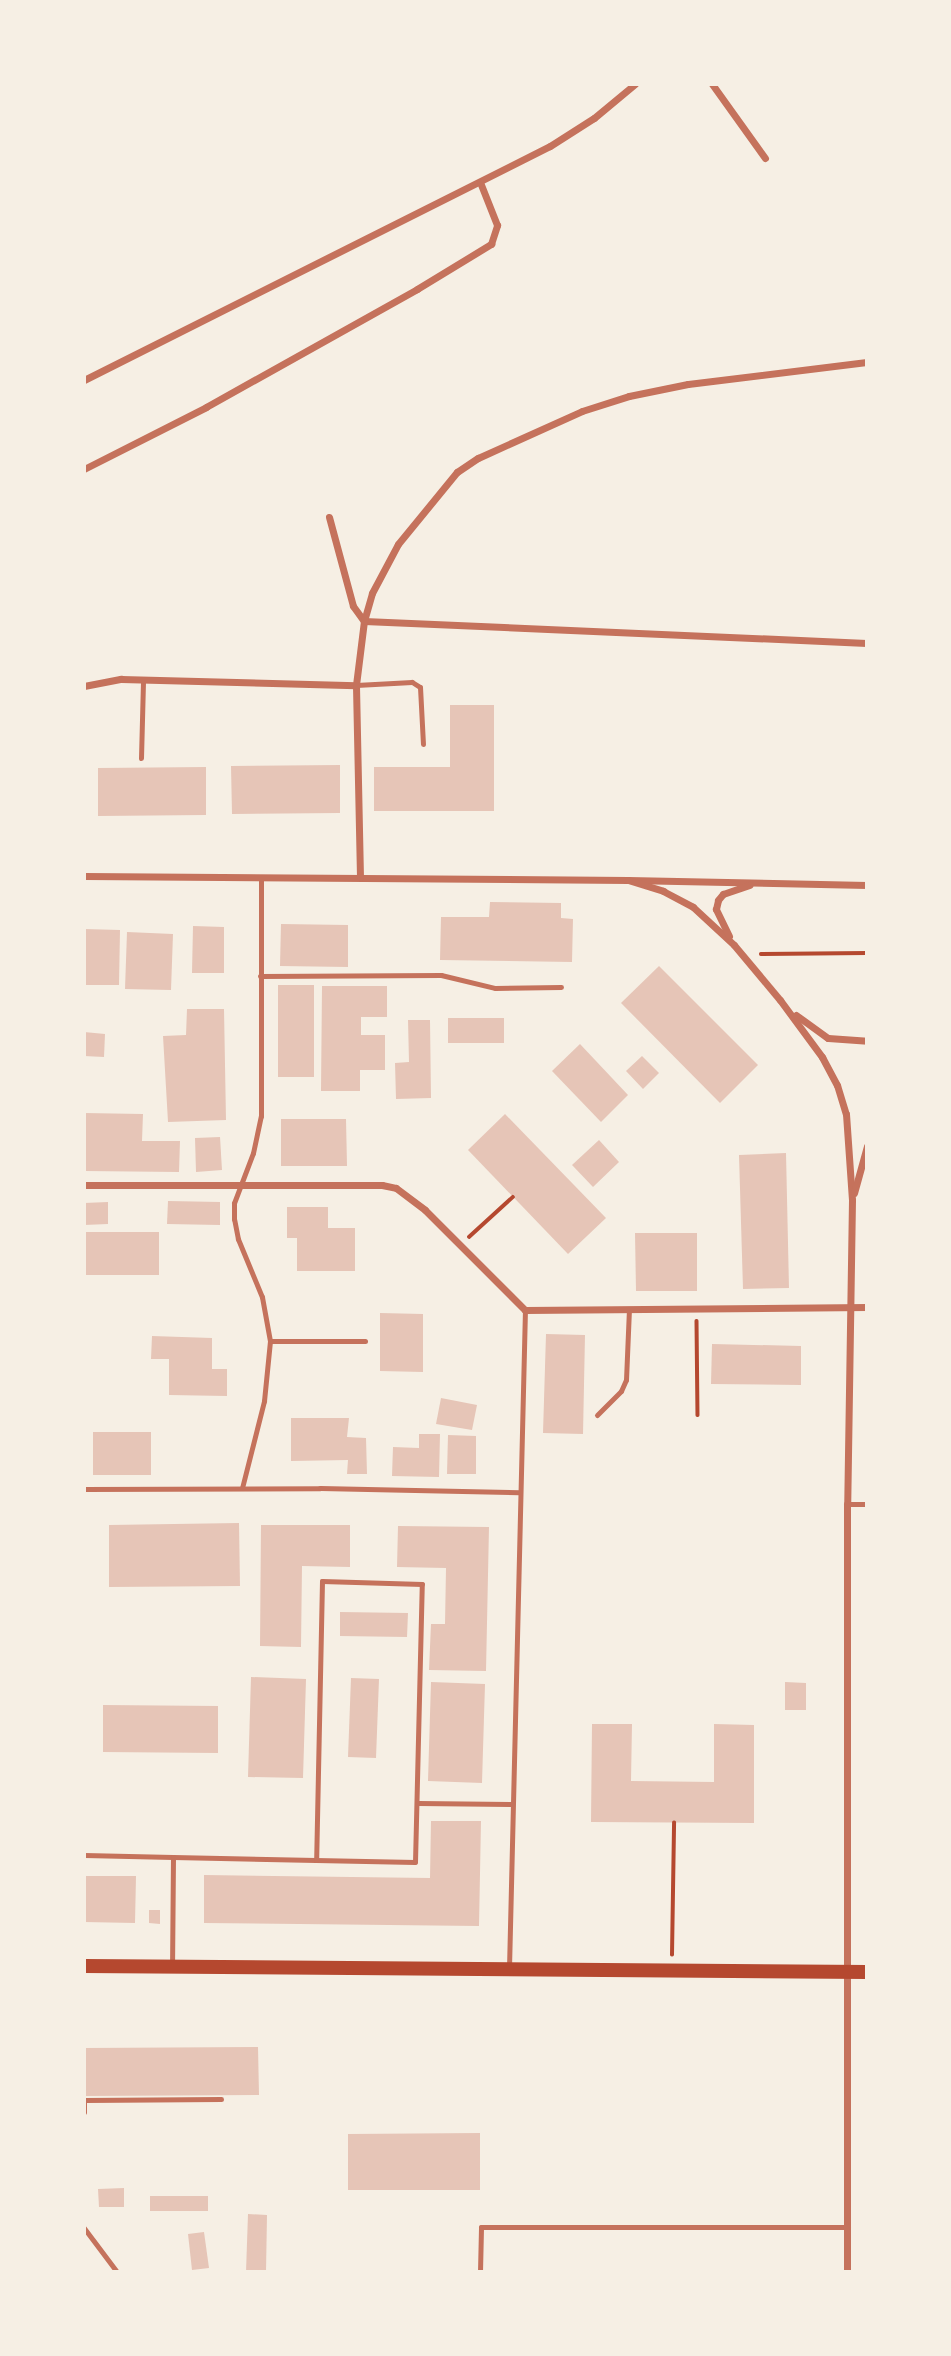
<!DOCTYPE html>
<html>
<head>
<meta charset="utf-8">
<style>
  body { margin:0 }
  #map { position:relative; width:951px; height:2356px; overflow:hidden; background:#f6efe4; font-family:Karla,sans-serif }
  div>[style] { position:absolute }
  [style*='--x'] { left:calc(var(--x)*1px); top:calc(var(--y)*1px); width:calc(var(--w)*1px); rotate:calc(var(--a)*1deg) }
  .building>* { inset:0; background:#e6c5b7 }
  .path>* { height:3.5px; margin:-1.75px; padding:0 1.75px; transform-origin:1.75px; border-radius:1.75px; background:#b5482f }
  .service>* { height:5px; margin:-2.5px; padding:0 2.5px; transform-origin:2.5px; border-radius:2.5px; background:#c5725c }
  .minor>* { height:7px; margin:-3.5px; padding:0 3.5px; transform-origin:3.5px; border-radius:3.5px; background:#c5725c }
  .secondary>* { height:14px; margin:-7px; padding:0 7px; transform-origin:7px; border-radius:7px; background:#b5482f }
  span { translate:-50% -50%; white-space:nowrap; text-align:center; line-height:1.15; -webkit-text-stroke:7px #f6efe4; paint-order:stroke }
  .frame { position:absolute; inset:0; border:86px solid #f6efe4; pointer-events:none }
</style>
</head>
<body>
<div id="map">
  <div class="building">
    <i style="clip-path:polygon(450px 705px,494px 705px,494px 811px,374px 811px,374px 767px,450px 767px)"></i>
    <i style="clip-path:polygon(340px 765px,340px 813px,232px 814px,231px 766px)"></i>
    <i style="clip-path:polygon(206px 767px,206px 815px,98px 816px,98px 768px)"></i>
    <i style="clip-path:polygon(490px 902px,561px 903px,561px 918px,573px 919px,572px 962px,440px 960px,441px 917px,489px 917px)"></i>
    <i style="clip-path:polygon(281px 924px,348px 925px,348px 967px,280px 966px)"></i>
    <i style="clip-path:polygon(193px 926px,224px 927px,224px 973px,192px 973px)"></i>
    <i style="clip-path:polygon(84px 929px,120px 930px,119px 985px,84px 985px)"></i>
    <i style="clip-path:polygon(127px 932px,173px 934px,171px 990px,125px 989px)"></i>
    <i style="clip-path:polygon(659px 966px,758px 1065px,720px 1103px,621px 1003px)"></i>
    <i style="clip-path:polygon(278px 985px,314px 985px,314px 1077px,278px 1077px)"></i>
    <i style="clip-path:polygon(322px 986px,387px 986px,387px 1017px,361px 1017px,361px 1035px,385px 1035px,385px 1070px,360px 1070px,360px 1091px,321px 1091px)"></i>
    <i style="clip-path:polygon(187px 1009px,224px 1009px,226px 1120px,168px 1122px,163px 1036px,186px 1035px)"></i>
    <i style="clip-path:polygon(448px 1018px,504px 1018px,504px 1043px,448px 1043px)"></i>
    <i style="clip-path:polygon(408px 1020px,430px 1020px,431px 1098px,396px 1099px,395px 1063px,409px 1062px)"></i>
    <i style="clip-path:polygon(84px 1032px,105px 1034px,104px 1057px,84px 1056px)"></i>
    <i style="clip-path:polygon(580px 1044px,628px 1095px,601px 1122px,552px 1071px)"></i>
    <i style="clip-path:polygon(642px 1056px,659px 1073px,643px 1089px,626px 1071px)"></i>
    <i style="clip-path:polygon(84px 1113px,143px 1114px,142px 1141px,180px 1141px,179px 1172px,84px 1171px)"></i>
    <i style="clip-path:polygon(505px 1114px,606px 1218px,568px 1254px,468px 1150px)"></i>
    <i style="clip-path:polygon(281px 1119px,346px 1119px,347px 1166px,281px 1166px)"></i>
    <i style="clip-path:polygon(220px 1137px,222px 1170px,196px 1172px,195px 1138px)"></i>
    <i style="clip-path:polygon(599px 1140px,619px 1162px,593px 1187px,572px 1165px)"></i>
    <i style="clip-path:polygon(786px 1153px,789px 1288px,743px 1289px,739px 1155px)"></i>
    <i style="clip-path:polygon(168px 1201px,220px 1202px,220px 1225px,167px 1224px)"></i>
    <i style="clip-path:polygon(108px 1202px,108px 1224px,84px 1225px,84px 1203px)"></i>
    <i style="clip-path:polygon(287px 1207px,328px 1207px,328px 1228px,355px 1228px,355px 1271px,297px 1271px,297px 1238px,287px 1238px)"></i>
    <i style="clip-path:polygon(84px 1232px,159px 1232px,159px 1275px,84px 1275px)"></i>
    <i style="clip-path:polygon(635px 1233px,697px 1233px,697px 1291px,636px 1291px)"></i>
    <i style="clip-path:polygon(380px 1313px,423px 1314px,423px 1372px,380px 1371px)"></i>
    <i style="clip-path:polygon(546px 1334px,585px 1335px,583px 1434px,543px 1433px)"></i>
    <i style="clip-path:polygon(152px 1336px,212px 1338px,212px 1369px,227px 1369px,227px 1396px,169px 1395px,169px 1359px,151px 1359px)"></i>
    <i style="clip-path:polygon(712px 1344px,801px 1346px,801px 1385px,711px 1384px)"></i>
    <i style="clip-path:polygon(441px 1398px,477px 1405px,472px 1430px,436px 1424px)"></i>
    <i style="clip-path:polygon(291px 1418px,349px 1418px,347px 1437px,366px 1438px,367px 1474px,347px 1474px,348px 1460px,291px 1461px)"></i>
    <i style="clip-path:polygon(93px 1432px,151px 1432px,151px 1475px,93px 1475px)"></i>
    <i style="clip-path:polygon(419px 1434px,440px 1434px,439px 1477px,392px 1476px,393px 1447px,419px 1448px)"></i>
    <i style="clip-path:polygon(448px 1435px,476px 1436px,476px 1474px,447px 1474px)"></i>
    <i style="clip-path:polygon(239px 1523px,240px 1586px,109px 1587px,109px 1525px)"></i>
    <i style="clip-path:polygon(261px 1525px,350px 1525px,350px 1567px,302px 1566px,301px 1647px,260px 1646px)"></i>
    <i style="clip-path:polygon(398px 1526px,489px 1527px,486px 1671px,429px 1670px,431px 1624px,445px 1624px,446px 1568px,397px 1567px)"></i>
    <i style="clip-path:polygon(340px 1612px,408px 1613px,407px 1637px,340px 1636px)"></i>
    <i style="clip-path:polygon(251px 1677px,306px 1679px,303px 1778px,248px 1777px)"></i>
    <i style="clip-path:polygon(351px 1678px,379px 1679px,376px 1758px,348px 1757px)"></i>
    <i style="clip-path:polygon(431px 1682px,485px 1684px,482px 1783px,428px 1781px)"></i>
    <i style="clip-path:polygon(785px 1682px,806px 1683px,806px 1710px,785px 1710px)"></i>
    <i style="clip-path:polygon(103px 1705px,218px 1706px,218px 1753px,103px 1752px)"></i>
    <i style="clip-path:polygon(592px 1724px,632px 1724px,631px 1781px,714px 1782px,714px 1724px,754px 1725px,754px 1823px,591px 1822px)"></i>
    <i style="clip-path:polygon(431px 1821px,481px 1821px,479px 1926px,204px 1923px,204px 1875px,430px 1878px)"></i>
    <i style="clip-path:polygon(84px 1876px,136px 1876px,135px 1923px,84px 1922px)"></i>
    <i style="clip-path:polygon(149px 1910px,160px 1910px,160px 1924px,149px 1923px)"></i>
    <i style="clip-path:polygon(258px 2047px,259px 2095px,84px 2096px,84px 2048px)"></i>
    <i style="clip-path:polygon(480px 2133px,480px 2190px,348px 2190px,348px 2134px)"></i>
    <i style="clip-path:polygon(124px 2188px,124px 2207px,99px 2207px,98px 2189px)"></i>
    <i style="clip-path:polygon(150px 2196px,208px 2196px,208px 2211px,150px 2211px)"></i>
    <i style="clip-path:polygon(248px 2214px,267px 2215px,266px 2272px,246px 2272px)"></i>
    <i style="clip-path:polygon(204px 2232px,209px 2268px,192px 2270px,188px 2234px)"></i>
  </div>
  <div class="path">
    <i style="--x:761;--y:954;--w:106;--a:-0.5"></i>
    <i style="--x:469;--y:1237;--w:59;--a:-42.3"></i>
    <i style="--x:697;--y:1321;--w:94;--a:89.4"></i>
    <i style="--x:672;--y:1955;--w:132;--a:-89.1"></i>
  </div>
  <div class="service">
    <i style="--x:356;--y:685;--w:56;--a:-3.1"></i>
    <i style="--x:412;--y:682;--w:9;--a:32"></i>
    <i style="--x:420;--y:687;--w:57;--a:87"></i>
    <i style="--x:141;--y:758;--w:79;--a:-88.5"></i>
    <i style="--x:260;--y:976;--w:181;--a:-0.3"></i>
    <i style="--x:441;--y:975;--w:56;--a:13.5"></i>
    <i style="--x:495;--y:988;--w:66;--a:-0.9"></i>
    <i style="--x:270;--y:1341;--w:95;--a:0"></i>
    <i style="--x:597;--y:1415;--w:34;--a:-45"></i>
    <i style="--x:621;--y:1391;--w:12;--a:-66"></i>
    <i style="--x:626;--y:1380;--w:71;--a:-87.6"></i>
    <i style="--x:242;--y:1488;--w:90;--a:-75.8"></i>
    <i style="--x:264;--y:1401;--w:60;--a:-84.3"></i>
    <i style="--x:270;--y:1341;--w:45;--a:-100.3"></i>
    <i style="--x:262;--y:1297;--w:63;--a:-112.5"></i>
    <i style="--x:238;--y:1239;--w:20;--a:-101"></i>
    <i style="--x:234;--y:1219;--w:16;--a:-90"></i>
    <i style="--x:234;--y:1203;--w:53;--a:-69.2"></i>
    <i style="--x:253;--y:1153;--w:38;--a:-78"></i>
    <i style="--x:261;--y:1116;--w:239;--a:-90"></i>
    <i style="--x:84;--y:1489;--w:236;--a:-0.2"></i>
    <i style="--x:320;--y:1488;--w:199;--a:1.2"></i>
    <i style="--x:847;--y:1504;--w:20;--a:0"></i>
    <i style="--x:418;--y:1803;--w:94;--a:0.6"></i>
    <i style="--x:84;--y:1855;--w:89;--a:1.3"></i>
    <i style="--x:173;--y:1857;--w:107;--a:90.5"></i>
    <i style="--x:173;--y:1857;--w:242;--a:1.2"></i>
    <i style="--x:415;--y:1862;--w:278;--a:-88.6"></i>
    <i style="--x:422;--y:1584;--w:100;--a:-178.3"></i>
    <i style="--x:322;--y:1581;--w:279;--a:91.2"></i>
    <i style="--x:509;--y:1968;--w:658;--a:-88.61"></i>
    <i style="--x:84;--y:2100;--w:12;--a:90"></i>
    <i style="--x:85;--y:2100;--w:136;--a:-0.4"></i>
    <i style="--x:84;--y:2228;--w:55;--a:53.1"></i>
    <i style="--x:480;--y:2272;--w:45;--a:-88.7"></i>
    <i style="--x:481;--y:2227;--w:367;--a:0"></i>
  </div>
  <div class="minor">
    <i style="--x:712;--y:84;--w:91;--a:54.4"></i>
    <i style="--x:84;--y:380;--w:521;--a:-26.66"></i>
    <i style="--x:550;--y:146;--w:52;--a:-32.5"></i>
    <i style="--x:594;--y:118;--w:53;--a:-39.7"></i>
    <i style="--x:84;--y:469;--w:137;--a:-26.9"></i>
    <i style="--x:206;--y:407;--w:242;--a:-29.2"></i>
    <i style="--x:417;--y:289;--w:87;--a:-31.3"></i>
    <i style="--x:491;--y:244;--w:20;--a:-72"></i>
    <i style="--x:497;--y:225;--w:46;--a:-111.6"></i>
    <i style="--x:329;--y:517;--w:92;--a:74.9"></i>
    <i style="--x:353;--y:606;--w:19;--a:54"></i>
    <i style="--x:364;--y:621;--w:503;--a:2.5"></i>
    <i style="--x:84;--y:686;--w:38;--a:-11"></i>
    <i style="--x:121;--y:679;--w:235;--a:1.5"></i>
    <i style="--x:84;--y:876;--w:544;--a:0.42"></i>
    <i style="--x:628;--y:880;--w:239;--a:1.2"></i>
    <i style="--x:360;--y:877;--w:192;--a:-91.2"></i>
    <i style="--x:356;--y:685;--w:64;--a:-82.9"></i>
    <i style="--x:364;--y:621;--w:29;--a:-74"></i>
    <i style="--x:372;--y:593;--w:55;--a:-62"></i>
    <i style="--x:398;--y:544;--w:93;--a:-50.7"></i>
    <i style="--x:457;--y:472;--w:25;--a:-34"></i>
    <i style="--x:478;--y:458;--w:114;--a:-24.3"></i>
    <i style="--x:582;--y:411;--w:49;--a:-17.7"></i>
    <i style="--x:629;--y:396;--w:60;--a:-11.5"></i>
    <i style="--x:688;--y:384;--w:180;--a:-7"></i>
    <i style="--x:628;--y:880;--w:37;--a:17"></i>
    <i style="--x:663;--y:891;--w:34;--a:28"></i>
    <i style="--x:693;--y:907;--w:56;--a:42.8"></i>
    <i style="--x:734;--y:945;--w:72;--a:50.1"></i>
    <i style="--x:780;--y:1000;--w:71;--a:53.6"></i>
    <i style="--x:822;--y:1057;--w:32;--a:62"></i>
    <i style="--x:837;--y:1085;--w:30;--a:73"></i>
    <i style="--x:846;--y:1114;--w:86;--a:86"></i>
    <i style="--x:852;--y:1200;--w:304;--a:90.9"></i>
    <i style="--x:847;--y:1504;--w:768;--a:90"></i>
    <i style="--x:729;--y:936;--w:30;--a:-116"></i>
    <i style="--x:716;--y:909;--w:9;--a:-77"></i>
    <i style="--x:718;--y:900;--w:8;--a:-50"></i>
    <i style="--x:723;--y:894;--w:28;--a:-19"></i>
    <i style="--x:796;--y:1015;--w:39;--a:36"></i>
    <i style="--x:828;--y:1038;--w:39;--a:4"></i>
    <i style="--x:84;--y:1185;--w:298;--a:0"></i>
    <i style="--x:382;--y:1185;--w:14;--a:12"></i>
    <i style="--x:396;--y:1188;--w:36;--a:37"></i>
    <i style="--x:425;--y:1210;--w:141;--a:45"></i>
    <i style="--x:525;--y:1310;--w:342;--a:-0.5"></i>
    <i style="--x:854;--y:1193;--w:49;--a:-74.5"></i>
  </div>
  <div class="secondary">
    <i style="--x:84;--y:1966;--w:783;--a:0.44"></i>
  </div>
  <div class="frame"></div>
</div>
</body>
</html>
